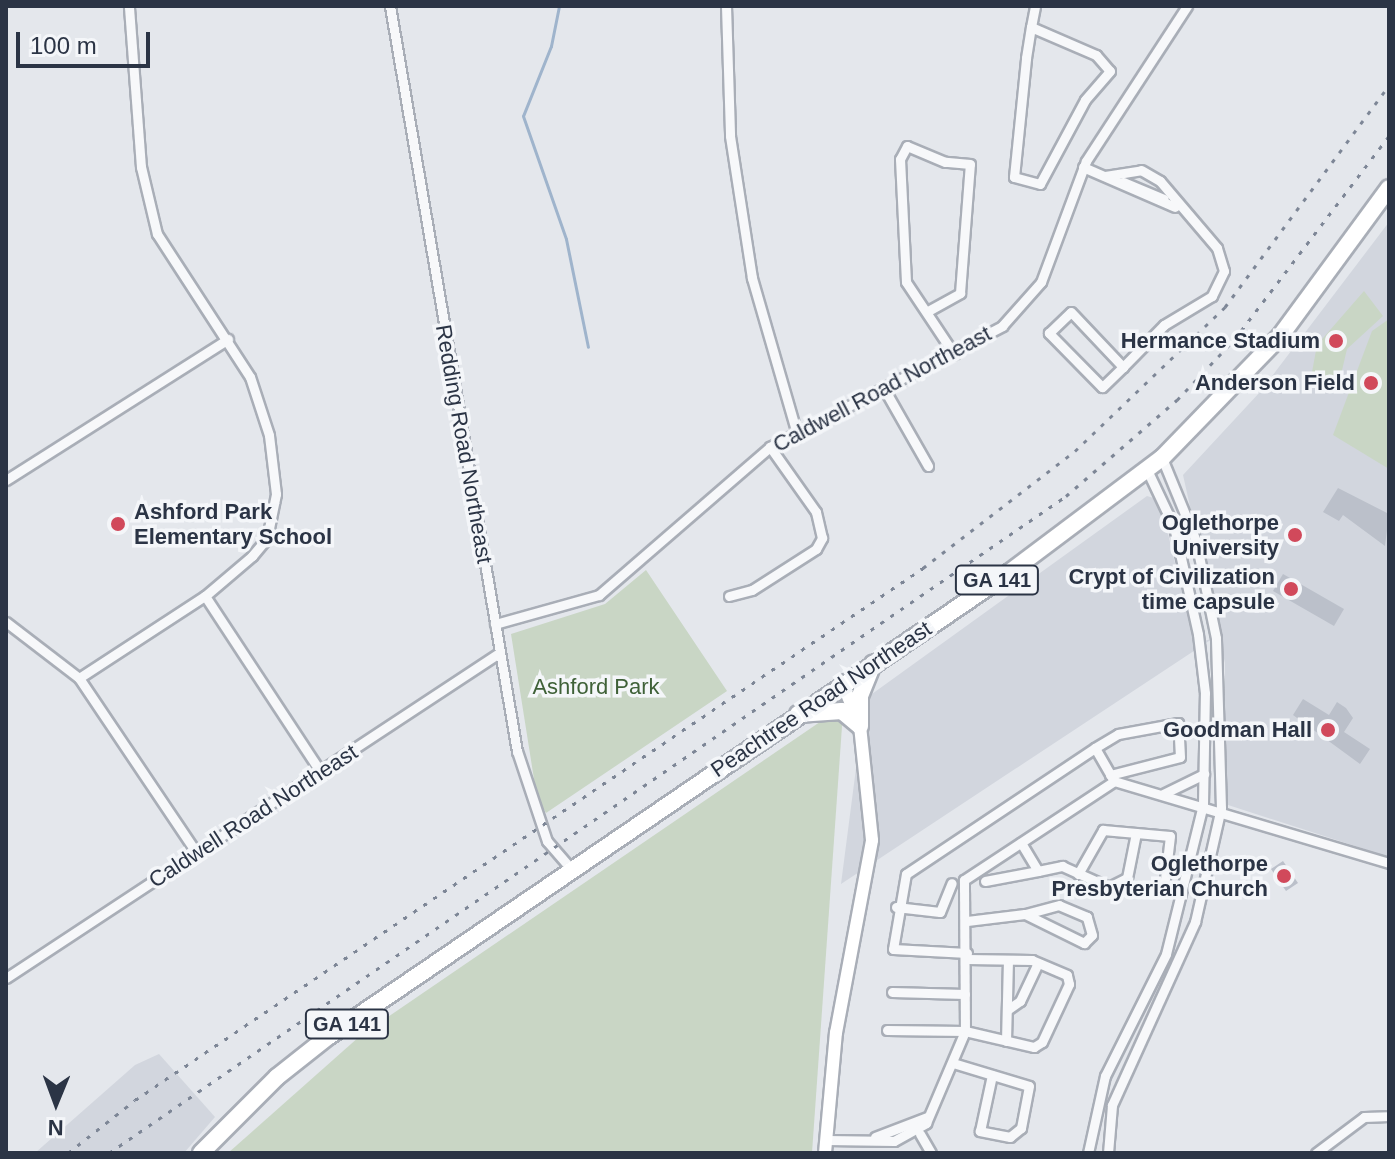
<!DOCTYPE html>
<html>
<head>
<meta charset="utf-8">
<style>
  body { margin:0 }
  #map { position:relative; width:1395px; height:1159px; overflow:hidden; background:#e4e7ec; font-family:Helvetica,sans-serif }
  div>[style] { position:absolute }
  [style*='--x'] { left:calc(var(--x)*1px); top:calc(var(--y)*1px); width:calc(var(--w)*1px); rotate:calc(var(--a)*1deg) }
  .built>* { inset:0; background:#d2d6de }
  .green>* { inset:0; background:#c9d6c5 }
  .stream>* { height:3px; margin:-1.5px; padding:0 1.5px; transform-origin:1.5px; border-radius:1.5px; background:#9fb4cc }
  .building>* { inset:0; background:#bbc0ca }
  .roads { filter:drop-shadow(2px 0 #a9aeb7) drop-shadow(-2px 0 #a9aeb7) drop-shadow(0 2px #a9aeb7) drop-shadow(0 -2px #a9aeb7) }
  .minor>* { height:9px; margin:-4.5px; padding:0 4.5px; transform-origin:4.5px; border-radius:4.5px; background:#f7f8fa }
  .secondary>* { height:12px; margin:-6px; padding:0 6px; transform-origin:6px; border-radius:6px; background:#fff }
  .trunk>* { height:16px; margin:-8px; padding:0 8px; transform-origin:8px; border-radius:8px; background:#fff }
  .rail>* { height:3px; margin-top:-1.5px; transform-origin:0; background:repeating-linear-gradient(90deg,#7d8696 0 4px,transparent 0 12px) }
  .dots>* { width:22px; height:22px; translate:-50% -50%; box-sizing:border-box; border:4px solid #f4f6f9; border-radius:50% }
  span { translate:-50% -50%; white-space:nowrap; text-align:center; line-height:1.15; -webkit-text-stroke:7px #f4f6f9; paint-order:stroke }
  .shield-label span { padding:2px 6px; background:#f4f6f9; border:2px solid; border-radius:6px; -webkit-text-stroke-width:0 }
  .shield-label { font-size:20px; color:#2b3445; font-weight:700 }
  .poi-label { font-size:22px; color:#2b3445; font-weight:700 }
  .right { translate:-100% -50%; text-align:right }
  .left { translate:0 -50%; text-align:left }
  .street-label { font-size:22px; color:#2b3445 }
  .park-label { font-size:22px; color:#3f6138 }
  .frame { position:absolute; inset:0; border:8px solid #2b3445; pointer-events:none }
  .north { position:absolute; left:16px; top:1063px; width:80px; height:80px; -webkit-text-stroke:6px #f4f6f9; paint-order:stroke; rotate:181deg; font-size:22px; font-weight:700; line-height:32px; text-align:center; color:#2b3445 }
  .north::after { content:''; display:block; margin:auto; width:28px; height:36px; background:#2b3445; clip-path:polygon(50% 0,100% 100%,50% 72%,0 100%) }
  .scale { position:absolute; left:16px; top:32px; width:134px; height:36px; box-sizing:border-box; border:4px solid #2b3445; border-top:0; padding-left:10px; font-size:24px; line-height:28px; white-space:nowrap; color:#2b3445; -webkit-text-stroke:6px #f4f6f9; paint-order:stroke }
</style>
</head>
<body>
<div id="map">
  <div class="built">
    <i style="clip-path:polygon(1389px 222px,1389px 857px,1225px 804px,1225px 663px,1183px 475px,1260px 392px)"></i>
    <i style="clip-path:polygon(1147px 496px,1160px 500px,1194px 643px,1212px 639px,841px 884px,865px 699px)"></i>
    <i style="clip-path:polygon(159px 1054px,215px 1117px,184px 1153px,35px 1153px,135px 1065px)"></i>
  </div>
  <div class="green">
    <i style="clip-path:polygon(1364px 291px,1383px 316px,1347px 349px,1339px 383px,1310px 383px,1317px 345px)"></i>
    <i style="clip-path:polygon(1389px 319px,1389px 469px,1333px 435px,1372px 331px)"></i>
    <i style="clip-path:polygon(646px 570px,727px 691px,546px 813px,537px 798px,511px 634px,605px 604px)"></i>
    <i style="clip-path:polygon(836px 711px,843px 712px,812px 1153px,228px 1153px,360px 1036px)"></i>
  </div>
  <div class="stream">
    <i style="--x:559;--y:6;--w:41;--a:101.3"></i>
    <i style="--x:551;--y:46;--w:75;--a:111.8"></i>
    <i style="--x:523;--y:116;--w:130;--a:70.7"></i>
    <i style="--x:566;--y:239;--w:110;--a:78.5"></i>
  </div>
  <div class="building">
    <i style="clip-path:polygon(1338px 488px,1389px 514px,1385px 546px,1343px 515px,1339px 521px,1323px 512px)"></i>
    <i style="clip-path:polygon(1283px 574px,1344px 609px,1334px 626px,1273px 591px)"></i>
    <i style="clip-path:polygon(1303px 699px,1329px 715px,1337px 702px,1346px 708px,1353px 718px,1344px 732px,1370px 749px,1360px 764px,1293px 715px)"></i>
    <i style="clip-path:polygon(1283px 861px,1298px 883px,1286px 891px,1271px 869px)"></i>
  </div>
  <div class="roads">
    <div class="minor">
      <i style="--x:390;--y:6;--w:756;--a:80.33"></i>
      <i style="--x:517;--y:751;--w:95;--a:71.6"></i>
      <i style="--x:547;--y:841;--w:37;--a:49"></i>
      <i style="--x:726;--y:6;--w:130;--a:88.2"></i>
      <i style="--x:730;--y:136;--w:144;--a:81.2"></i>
      <i style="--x:752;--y:278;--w:158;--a:73.9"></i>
      <i style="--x:1031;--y:27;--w:71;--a:23.3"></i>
      <i style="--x:1096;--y:55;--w:21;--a:49"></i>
      <i style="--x:1110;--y:71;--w:38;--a:131"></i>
      <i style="--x:1085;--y:100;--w:95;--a:118.2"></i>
      <i style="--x:1040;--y:184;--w:27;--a:-165"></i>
      <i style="--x:1014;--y:177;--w:120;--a:-84.2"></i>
      <i style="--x:1026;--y:58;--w:31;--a:-81"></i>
      <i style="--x:1031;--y:27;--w:21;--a:-79"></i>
      <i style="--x:1083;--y:167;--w:100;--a:23.5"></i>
      <i style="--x:1105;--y:176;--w:36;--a:-9"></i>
      <i style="--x:1141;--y:170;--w:22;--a:30"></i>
      <i style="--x:1160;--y:181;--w:88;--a:49.6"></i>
      <i style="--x:1217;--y:248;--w:24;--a:73"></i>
      <i style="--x:1224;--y:271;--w:28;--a:116"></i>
      <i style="--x:1212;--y:296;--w:56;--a:148.9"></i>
      <i style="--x:1164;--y:325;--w:59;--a:134.3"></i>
      <i style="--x:1123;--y:367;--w:29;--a:136"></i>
      <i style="--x:1102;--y:387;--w:76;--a:-134.5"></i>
      <i style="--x:1049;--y:333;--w:30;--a:-44"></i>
      <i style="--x:1071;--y:312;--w:76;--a:46.6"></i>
      <i style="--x:1123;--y:182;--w:44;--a:22.5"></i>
      <i style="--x:928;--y:311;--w:37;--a:-29"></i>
      <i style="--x:960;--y:293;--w:129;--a:-85.6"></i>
      <i style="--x:970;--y:164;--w:25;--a:-175"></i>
      <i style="--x:945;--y:162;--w:41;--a:-157.2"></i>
      <i style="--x:907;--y:146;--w:15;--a:118"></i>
      <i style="--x:900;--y:159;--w:123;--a:87.2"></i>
      <i style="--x:906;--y:282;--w:87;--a:56.3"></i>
      <i style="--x:883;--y:387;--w:91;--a:60.3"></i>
      <i style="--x:6;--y:480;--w:263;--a:-32.4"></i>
      <i style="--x:205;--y:596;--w:213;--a:56.7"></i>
      <i style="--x:729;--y:596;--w:24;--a:-15"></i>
      <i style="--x:752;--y:590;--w:76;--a:-32.6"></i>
      <i style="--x:816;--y:549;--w:13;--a:-61"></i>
      <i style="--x:822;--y:538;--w:27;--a:-103"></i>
      <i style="--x:816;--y:512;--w:80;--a:-125.3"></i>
      <i style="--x:6;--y:622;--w:92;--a:37.5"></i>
      <i style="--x:79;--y:678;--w:213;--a:56.1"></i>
      <i style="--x:495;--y:624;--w:108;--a:-15.6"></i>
      <i style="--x:599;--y:595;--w:226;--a:-40.9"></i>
      <i style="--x:770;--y:447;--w:262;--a:-27.5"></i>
      <i style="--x:1002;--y:326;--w:59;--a:-48.4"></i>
      <i style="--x:1041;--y:282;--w:129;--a:-69.6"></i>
      <i style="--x:1086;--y:161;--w:185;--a:-56.9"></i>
      <i style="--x:79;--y:678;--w:150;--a:-33.1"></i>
      <i style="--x:205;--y:596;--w:62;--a:-40.4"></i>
      <i style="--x:252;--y:556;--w:23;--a:-50"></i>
      <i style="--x:267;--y:538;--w:45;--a:-78.4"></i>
      <i style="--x:276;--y:494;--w:59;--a:-96.8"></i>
      <i style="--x:269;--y:435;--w:61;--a:-108.1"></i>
      <i style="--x:250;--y:377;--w:171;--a:-123"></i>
      <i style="--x:157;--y:234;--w:69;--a:-103.4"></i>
      <i style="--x:141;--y:167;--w:161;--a:-94.3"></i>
      <i style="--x:1110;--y:775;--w:72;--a:-14.4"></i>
      <i style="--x:1180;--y:757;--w:34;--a:-93"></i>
      <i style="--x:1178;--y:723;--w:61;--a:169.6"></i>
      <i style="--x:1118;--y:734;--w:27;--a:149"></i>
      <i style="--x:1095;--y:748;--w:38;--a:60"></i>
      <i style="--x:1163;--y:794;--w:46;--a:-26"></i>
      <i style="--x:1038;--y:871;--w:25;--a:-12"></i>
      <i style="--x:1062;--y:866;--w:51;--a:24.1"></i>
      <i style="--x:1109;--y:887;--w:20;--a:-27"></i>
      <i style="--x:1127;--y:878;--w:46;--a:-78.7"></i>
      <i style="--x:1078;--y:874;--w:51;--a:-60.4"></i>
      <i style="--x:1103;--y:830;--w:67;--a:5.1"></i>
      <i style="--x:1170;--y:836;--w:51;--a:96.7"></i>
      <i style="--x:985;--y:881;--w:54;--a:-10.7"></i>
      <i style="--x:1038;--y:871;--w:33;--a:-121"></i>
      <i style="--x:896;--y:907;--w:44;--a:6.5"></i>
      <i style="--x:940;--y:912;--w:31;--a:-68"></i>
      <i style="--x:967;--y:921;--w:58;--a:-6.9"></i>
      <i style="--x:1025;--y:914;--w:66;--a:26.2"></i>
      <i style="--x:1084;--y:943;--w:11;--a:-45"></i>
      <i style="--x:1092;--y:935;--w:19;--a:-106"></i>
      <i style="--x:1087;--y:917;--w:30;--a:-157"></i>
      <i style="--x:1059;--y:905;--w:35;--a:165"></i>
      <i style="--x:967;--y:953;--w:74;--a:-176.9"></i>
      <i style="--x:893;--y:949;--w:76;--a:-80.2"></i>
      <i style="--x:906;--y:874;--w:227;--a:-33.7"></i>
      <i style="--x:6;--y:978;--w:590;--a:-33.39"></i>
      <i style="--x:892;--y:992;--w:73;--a:1.6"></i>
      <i style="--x:1007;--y:1010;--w:16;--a:-35"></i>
      <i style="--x:1020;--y:1001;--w:42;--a:-64.7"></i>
      <i style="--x:887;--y:1030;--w:78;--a:0.7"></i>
      <i style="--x:965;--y:1031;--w:71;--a:13.1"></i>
      <i style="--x:1034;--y:1047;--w:9;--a:-32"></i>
      <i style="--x:1042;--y:1042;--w:64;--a:-65"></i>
      <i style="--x:1069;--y:984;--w:9;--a:-103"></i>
      <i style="--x:1067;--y:975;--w:38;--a:-157"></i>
      <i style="--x:1032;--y:960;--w:65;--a:-179.1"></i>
      <i style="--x:1006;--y:1041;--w:81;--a:-88.6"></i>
      <i style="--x:953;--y:1063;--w:79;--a:16.8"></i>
      <i style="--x:1029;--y:1086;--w:43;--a:100.8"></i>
      <i style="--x:1021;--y:1128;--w:14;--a:141"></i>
      <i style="--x:1010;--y:1137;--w:31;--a:-169"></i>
      <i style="--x:980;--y:1131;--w:57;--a:-77.9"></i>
      <i style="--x:920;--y:1134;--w:22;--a:60"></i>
      <i style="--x:875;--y:1137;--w:56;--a:-21"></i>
      <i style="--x:827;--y:1140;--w:67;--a:0.9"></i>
      <i style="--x:894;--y:1141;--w:37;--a:-29"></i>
      <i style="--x:926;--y:1123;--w:100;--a:-67"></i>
      <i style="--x:965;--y:1031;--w:151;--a:-90.4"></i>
      <i style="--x:964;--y:880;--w:180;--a:-33.4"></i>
      <i style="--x:1114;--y:781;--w:287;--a:16.6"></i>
      <i style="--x:1088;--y:1153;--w:79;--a:-77.6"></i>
      <i style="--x:1105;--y:1076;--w:136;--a:-63.4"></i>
      <i style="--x:1166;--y:954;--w:154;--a:-76.1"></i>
      <i style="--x:1203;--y:804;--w:111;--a:-89"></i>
      <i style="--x:1205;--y:693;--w:59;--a:-96.8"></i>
      <i style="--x:1198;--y:634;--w:110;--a:-102.6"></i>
      <i style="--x:1174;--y:527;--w:63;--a:-115.3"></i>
      <i style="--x:1108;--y:1153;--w:48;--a:-85.2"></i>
      <i style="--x:1112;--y:1105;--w:201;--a:-65.6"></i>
      <i style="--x:1195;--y:922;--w:117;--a:-77.2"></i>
      <i style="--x:1221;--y:808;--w:170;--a:-91.7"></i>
      <i style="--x:1216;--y:638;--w:99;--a:-101.7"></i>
      <i style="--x:1196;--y:541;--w:90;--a:-112.3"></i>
      <i style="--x:1316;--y:1153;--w:60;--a:-36.9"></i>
      <i style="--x:1364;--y:1117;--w:25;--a:-2"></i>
    </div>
    <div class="secondary">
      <i style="--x:825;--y:1153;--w:121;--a:-84.8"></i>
      <i style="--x:836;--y:1033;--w:196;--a:-79.4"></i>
      <i style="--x:872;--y:840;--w:115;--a:-96"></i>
      <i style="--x:860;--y:726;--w:48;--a:-112.2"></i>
    </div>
    <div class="trunk">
      <i style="--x:798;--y:714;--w:44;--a:-3.9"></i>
      <i style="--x:842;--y:711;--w:23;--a:40"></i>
      <i style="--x:860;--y:726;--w:30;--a:-90"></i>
      <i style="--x:860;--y:696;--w:35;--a:-68"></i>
      <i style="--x:201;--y:1153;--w:107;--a:-45"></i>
      <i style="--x:277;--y:1077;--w:66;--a:-38.3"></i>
      <i style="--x:329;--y:1036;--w:824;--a:-34.27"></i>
      <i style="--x:1010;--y:572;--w:190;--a:-36.9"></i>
      <i style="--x:1162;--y:458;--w:171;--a:-45.9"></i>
      <i style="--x:1281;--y:335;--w:182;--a:-53.7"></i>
    </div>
  </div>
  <div class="rail">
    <i style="--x:68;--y:1153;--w:85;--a:-38.3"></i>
    <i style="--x:135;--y:1100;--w:951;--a:-34.02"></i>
    <i style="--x:923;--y:568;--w:192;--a:-37.6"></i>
    <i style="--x:1075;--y:451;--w:208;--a:-43.8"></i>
    <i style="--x:1225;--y:307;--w:276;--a:-53.5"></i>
    <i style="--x:109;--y:1153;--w:1161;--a:-34.47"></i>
    <i style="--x:1066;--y:496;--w:147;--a:-40.9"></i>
    <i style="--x:1177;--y:400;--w:83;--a:-46.5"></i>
    <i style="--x:1234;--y:340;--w:256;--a:-52.8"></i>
  </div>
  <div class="dots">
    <i style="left:1336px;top:341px;background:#d1495b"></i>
    <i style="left:1371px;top:383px;background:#d1495b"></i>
    <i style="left:118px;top:524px;background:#d1495b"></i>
    <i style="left:1295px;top:535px;background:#d1495b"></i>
    <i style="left:1291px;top:589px;background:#d1495b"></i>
    <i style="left:1328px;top:730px;background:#d1495b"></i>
    <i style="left:1284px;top:876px;background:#d1495b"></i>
  </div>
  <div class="shield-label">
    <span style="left:997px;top:580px">GA 141</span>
    <span style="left:347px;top:1024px">GA 141</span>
  </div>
  <div class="poi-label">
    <span class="right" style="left:1320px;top:341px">Hermance Stadium</span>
    <span class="right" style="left:1355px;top:383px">Anderson Field</span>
    <span class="left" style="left:134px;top:524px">Ashford Park<br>Elementary School</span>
    <span class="right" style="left:1279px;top:535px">Oglethorpe<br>University</span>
    <span class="right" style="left:1275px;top:589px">Crypt of Civilization<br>time capsule</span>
    <span class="right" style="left:1312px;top:730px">Goodman Hall</span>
    <span class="right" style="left:1268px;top:876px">Oglethorpe<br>Presbyterian Church</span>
  </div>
  <div class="street-label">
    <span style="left:882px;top:389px;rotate:-28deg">Caldwell Road Northeast</span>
    <span style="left:464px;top:444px;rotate:80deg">Redding Road Northeast</span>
    <span style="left:821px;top:699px;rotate:-34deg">Peachtree Road Northeast</span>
    <span style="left:253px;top:816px;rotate:-33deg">Caldwell Road Northeast</span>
  </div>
  <div class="park-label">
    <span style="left:596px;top:687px">Ashford Park</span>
  </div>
  <div class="frame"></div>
  <div class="north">N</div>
  <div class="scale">100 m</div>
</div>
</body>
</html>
